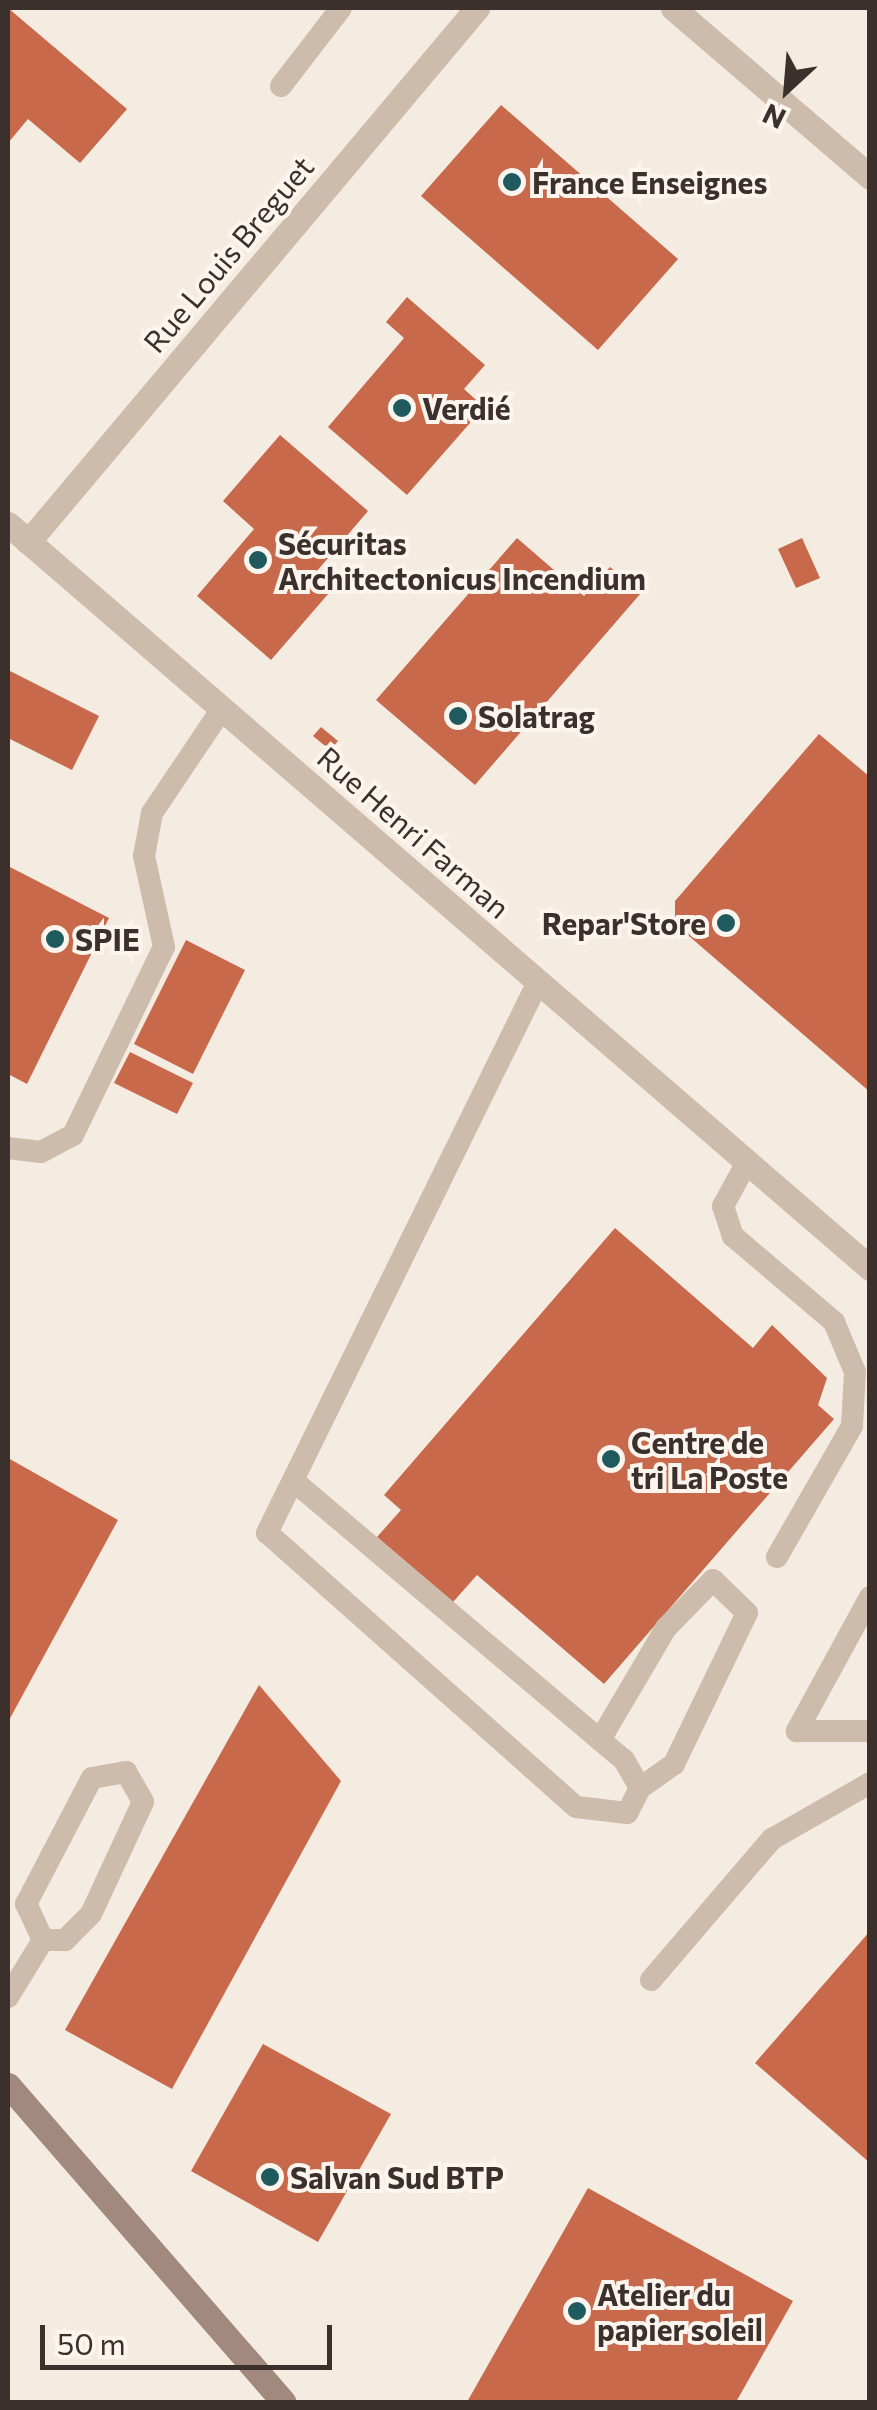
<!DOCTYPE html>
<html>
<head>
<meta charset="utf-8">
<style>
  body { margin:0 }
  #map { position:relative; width:877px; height:2410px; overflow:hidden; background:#f4ebe1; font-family:Commissioner,sans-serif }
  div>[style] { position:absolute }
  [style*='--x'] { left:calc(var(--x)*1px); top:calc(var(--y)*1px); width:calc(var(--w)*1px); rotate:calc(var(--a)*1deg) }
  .building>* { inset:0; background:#c8694b }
  .lane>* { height:22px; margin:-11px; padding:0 11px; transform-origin:11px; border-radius:11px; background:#cdbbac }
  .street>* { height:25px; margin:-12.5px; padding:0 12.5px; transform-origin:12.5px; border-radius:12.5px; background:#cdbbac }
  .secondary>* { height:25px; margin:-12.5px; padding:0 12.5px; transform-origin:12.5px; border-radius:12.5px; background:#a18a7d }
  .dots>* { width:28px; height:28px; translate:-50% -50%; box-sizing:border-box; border:5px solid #fbf5ee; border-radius:50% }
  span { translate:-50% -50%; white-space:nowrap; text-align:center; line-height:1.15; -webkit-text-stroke:8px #fbf5ee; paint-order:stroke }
  .poi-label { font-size:30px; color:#3b302b; font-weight:700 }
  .left { translate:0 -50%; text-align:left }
  .right { translate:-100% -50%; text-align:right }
  .street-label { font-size:30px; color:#3b302b }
  .frame { position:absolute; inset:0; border:10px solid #3b302b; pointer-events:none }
  .north { position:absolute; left:737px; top:40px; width:100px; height:100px; -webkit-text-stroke:8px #fbf5ee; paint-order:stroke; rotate:206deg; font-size:28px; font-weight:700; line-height:40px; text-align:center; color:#3b302b }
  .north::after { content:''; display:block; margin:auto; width:35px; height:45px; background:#3b302b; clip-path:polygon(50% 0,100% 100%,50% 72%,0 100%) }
  .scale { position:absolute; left:40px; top:2325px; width:292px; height:45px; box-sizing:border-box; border:5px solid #3b302b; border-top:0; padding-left:12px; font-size:30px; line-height:35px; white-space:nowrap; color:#3b302b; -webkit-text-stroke:8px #fbf5ee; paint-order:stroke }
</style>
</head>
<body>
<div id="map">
  <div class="building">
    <i style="clip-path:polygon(8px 8px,127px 109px,80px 163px,28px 119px,8px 143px)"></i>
    <i style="clip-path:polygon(501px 105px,678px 259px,598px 350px,421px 196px)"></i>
    <i style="clip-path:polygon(407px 297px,485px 365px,464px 389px,484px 407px,407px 495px,328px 427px,404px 338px,386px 322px)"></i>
    <i style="clip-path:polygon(280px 435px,368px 511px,311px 578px,329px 593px,271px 660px,197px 596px,254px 529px,223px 501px)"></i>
    <i style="clip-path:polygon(517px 538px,584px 596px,610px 567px,641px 593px,475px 785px,376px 700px)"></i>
    <i style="clip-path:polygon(802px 538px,820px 578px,796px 588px,778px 549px)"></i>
    <i style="clip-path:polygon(8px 670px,99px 716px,72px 770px,8px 738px)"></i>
    <i style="clip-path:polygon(321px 727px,338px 741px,330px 750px,313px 736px)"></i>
    <i style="clip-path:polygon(819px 734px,870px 777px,870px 1092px,675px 924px,675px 901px)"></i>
    <i style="clip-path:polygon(8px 866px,109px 918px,27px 1084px,8px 1074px)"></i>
    <i style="clip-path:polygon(186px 940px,245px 970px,193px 1074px,134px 1044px)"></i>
    <i style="clip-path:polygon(130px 1052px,193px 1083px,177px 1114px,114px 1083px)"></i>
    <i style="clip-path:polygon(615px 1228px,753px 1348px,772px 1325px,827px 1378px,818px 1405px,834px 1419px,604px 1684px,477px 1575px,453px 1602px,377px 1537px,401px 1510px,384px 1495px)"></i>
    <i style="clip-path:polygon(8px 1458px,118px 1520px,8px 1722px)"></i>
    <i style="clip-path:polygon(259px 1685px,341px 1781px,172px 2089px,65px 2030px)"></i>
    <i style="clip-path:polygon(870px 1931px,870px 2163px,755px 2063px)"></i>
    <i style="clip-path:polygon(263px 2044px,391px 2114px,318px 2242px,191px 2171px)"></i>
    <i style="clip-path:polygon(588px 2188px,793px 2301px,736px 2402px,467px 2402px)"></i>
  </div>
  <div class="lane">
    <i style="--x:281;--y:86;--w:98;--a:-52.4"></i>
    <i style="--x:8;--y:1148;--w:33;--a:7"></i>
    <i style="--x:41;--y:1152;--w:36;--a:-28"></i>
    <i style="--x:73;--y:1135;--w:209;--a:-64.2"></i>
    <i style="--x:164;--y:947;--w:93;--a:-102.4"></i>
    <i style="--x:144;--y:856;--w:44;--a:-79.5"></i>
    <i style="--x:152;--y:813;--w:125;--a:-56.1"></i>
    <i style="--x:747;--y:1162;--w:50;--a:118.6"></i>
    <i style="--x:723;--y:1206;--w:32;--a:72"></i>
    <i style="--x:733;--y:1236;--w:133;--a:40.4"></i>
    <i style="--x:834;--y:1322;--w:54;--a:67.2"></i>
    <i style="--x:855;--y:1372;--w:54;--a:93.2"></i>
    <i style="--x:852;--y:1426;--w:151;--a:119.8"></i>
    <i style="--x:296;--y:1483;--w:429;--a:40.2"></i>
    <i style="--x:624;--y:1760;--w:32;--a:60"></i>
    <i style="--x:640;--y:1788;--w:28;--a:117"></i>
    <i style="--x:627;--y:1813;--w:51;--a:-173.3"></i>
    <i style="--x:576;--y:1807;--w:413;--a:-138.4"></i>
    <i style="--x:267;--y:1533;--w:614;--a:-63.81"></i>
    <i style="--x:870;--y:1597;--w:153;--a:118.6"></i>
    <i style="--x:797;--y:1731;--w:73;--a:0"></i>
    <i style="--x:600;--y:1740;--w:130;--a:-59.5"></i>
    <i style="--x:666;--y:1628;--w:67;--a:-45.6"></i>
    <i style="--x:713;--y:1580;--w:47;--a:44.1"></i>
    <i style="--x:747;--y:1613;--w:168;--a:115.8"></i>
    <i style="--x:674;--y:1764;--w:42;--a:144.8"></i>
    <i style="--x:126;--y:1772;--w:34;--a:60"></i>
    <i style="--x:143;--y:1802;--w:123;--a:114.9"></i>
    <i style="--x:91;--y:1914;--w:37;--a:135"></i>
    <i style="--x:65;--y:1940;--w:22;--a:180"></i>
    <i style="--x:43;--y:1940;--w:40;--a:-115"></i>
    <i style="--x:26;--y:1904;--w:142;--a:-62.4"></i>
    <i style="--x:92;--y:1778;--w:35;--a:-10"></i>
    <i style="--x:651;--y:1980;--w:186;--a:-49.4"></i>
    <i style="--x:772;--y:1839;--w:113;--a:-29.7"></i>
    <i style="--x:8;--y:1997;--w:67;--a:-58.4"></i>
  </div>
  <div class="street">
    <i style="--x:673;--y:8;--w:260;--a:40.6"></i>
    <i style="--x:8;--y:524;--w:1139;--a:40.8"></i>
    <i style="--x:28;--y:542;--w:698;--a:-49.94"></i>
  </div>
  <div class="secondary">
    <i style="--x:8;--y:2085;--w:420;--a:49"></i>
  </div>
  <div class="dots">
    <i style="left:512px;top:182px;background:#1f5a5e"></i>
    <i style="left:402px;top:408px;background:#1f5a5e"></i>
    <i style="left:258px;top:560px;background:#1f5a5e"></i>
    <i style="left:458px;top:716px;background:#1f5a5e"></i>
    <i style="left:726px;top:923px;background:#1f5a5e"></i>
    <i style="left:55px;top:939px;background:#1f5a5e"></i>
    <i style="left:611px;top:1459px;background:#1f5a5e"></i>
    <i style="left:270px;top:2177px;background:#1f5a5e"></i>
    <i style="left:577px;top:2311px;background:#1f5a5e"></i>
  </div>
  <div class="poi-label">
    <span class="left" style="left:532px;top:182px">France Enseignes</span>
    <span class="left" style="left:422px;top:408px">Verdié</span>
    <span class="left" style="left:278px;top:560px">Sécuritas<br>Architectonicus Incendium</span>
    <span class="left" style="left:478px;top:716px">Solatrag</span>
    <span class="right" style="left:706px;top:923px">Repar'Store</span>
    <span class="left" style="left:75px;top:939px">SPIE</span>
    <span class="left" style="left:631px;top:1459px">Centre de<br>tri La Poste</span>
    <span class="left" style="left:290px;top:2177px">Salvan Sud BTP</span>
    <span class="left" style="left:597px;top:2311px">Atelier du<br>papier soleil</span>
  </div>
  <div class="street-label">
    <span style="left:228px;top:254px;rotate:-50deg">Rue Louis Breguet</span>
    <span style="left:414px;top:832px;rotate:41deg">Rue Henri Farman</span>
  </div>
  <div class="frame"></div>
  <div class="north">N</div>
  <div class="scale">50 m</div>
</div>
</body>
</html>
